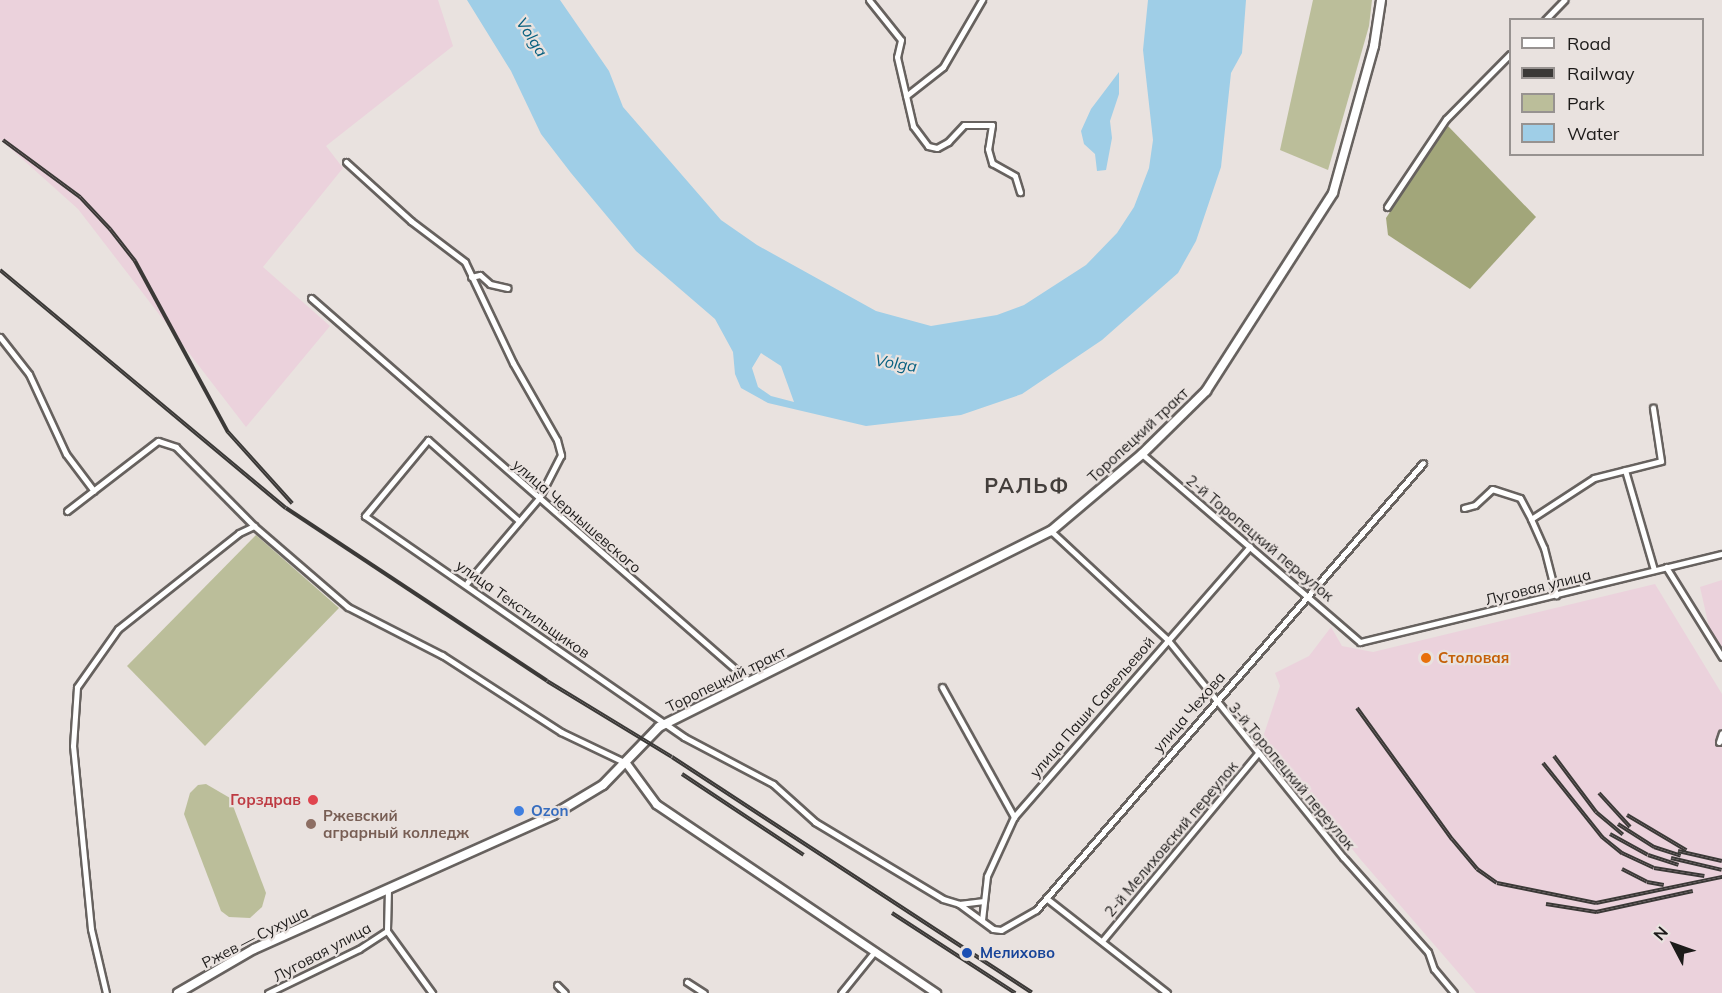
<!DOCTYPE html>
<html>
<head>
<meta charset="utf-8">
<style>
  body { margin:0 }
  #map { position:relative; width:1722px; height:993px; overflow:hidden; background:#e9e2df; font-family:Mulish,sans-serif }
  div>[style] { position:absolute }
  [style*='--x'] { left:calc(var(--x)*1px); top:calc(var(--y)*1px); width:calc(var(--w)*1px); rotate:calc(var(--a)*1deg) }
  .industrial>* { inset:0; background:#ebd2dc }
  .green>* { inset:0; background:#bbbe9a }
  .forest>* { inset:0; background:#a2a67a }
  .water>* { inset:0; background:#9fcee7 }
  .roads { filter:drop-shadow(2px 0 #67625f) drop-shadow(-2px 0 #67625f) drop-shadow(0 2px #67625f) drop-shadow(0 -2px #67625f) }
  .minor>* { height:5px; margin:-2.5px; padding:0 2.5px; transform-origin:2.5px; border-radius:2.5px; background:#fff }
  .tertiary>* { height:7px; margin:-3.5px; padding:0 3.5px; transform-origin:3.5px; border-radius:3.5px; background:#fff }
  .secondary>* { height:8px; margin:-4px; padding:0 4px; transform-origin:4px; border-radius:4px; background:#fff }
  .rail>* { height:4px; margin-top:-2px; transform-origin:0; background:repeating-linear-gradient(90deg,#e9e2df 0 4.5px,#3b3937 0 9px); box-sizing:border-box; border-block:2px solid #3b3937 }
  .dots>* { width:16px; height:16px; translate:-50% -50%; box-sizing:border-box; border:3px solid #e9e2df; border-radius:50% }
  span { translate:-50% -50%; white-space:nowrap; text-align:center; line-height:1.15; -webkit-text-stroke:4.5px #e9e2df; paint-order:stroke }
  .street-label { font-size:15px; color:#1d1b1a }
  .food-label { font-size:15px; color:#c56008; font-weight:700 }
  .left { translate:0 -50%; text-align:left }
  .health-label { font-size:15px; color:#be3a42; font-weight:700 }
  .right { translate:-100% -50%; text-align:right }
  .shop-label { font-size:15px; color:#366cbe; font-weight:700 }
  .education-label { font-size:15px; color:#785e54; font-weight:700 }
  .transit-label { font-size:15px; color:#164399; font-weight:700 }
  .water-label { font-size:16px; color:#076080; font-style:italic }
  .district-label { font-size:21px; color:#433e3b; font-weight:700; letter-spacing:1.5px }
  .legend { position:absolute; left:1509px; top:18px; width:195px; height:138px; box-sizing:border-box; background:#e9e2df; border:2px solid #979290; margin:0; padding:8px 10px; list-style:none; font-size:18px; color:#1d1b1a }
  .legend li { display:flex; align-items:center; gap:12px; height:30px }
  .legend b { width:30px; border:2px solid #979290 }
  .north { position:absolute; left:1644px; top:915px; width:60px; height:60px; -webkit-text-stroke:4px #e9e2df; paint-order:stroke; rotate:311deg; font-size:16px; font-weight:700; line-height:24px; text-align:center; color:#1d1b1a }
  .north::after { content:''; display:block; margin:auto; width:21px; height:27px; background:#1d1b1a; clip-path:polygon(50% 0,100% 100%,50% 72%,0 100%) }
</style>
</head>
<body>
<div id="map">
  <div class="industrial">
    <i style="clip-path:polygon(0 0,438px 0,453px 46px,326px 146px,343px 168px,263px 267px,330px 326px,246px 427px,78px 209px,0 139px)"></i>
    <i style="clip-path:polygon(1722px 580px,1722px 646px,1721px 646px,1709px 627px,1700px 587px)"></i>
    <i style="clip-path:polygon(1655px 584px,1722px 694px,1722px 993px,1476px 993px,1361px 860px,1263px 737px,1280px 686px,1275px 673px,1309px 656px,1331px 627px,1342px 646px,1373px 652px)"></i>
  </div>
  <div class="green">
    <i style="clip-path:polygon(1313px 0,1372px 0,1369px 26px,1328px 170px,1280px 150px)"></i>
    <i style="clip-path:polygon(256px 535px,339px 608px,205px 746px,127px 666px)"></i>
    <i style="clip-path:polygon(206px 784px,230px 798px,266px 893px,262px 907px,250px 918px,229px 917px,221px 911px,184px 814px,190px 793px,198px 785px)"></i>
  </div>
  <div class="forest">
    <i style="clip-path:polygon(1447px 125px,1536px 217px,1470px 289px,1388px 235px,1386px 218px)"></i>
  </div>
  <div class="water">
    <i style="clip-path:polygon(evenodd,467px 0,560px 0,609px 71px,623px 107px,721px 220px,757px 245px,876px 311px,931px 326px,997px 315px,1024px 305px,1086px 265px,1117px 233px,1134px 207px,1149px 168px,1153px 140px,1143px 50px,1148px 0,1246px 0,1242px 53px,1231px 73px,1221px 167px,1196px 241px,1178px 273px,1102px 340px,1022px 394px,961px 415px,866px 426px,768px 403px,741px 388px,735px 374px,733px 352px,715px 319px,636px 251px,571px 173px,541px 134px,511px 71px,467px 0,761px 353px,781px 366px,794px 402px,771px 396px,758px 387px,752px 368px,761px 353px)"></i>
    <i style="clip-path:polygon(1119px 72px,1119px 94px,1110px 121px,1112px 138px,1106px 170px,1097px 171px,1095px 154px,1084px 144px,1081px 131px,1091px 109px)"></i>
  </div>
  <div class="roads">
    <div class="minor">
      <i style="--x:869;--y:0;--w:51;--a:51.3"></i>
      <i style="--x:901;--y:40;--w:17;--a:103"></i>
      <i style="--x:897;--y:57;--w:71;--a:76.9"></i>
      <i style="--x:913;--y:126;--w:25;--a:53"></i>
      <i style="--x:928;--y:146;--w:9;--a:13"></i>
      <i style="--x:937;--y:148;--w:13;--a:-29"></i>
      <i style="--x:948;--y:142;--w:23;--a:-47"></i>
      <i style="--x:964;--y:125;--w:28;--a:0"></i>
      <i style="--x:992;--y:125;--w:24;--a:99"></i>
      <i style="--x:988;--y:149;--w:15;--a:74"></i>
      <i style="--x:992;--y:163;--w:26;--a:29"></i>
      <i style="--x:1015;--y:176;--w:17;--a:73"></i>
      <i style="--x:1545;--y:20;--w:28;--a:-46"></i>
      <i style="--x:906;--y:96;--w:47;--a:-38.1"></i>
      <i style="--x:943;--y:67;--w:78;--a:-59.8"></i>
      <i style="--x:346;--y:162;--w:88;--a:42.2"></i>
      <i style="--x:411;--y:221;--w:68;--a:37.2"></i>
      <i style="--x:465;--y:262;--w:112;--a:64.6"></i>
      <i style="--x:513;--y:363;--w:89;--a:60.3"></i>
      <i style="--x:557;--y:440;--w:16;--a:75"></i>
      <i style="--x:561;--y:455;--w:48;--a:117.1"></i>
      <i style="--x:539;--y:498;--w:111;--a:130.3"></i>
      <i style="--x:1387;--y:207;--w:106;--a:-56.2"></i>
      <i style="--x:1446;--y:119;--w:91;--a:-45.4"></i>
      <i style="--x:471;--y:277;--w:9;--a:-13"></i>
      <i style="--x:480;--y:275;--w:13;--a:42"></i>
      <i style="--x:490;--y:284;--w:18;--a:13"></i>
      <i style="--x:311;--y:298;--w:583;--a:41.18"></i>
      <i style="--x:0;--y:337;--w:47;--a:51.9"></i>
      <i style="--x:29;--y:374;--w:88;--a:65.2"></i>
      <i style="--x:66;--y:454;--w:46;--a:52.9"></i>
      <i style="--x:1142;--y:454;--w:288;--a:40.8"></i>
      <i style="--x:1360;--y:642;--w:373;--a:-13.7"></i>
      <i style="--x:1625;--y:470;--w:104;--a:73.8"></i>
      <i style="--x:1464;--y:508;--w:11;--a:-15"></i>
      <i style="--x:1475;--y:505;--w:23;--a:-43"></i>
      <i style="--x:1492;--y:489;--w:29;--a:18"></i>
      <i style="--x:1520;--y:498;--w:24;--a:62"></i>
      <i style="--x:1531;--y:519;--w:75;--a:-33.1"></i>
      <i style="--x:1594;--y:478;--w:69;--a:-14.2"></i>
      <i style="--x:1661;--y:461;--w:54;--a:-98.6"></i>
      <i style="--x:67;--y:511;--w:115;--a:-37.6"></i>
      <i style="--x:158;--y:441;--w:19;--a:18"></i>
      <i style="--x:176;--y:447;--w:111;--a:45.4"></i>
      <i style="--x:254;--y:526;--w:124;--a:40.8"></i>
      <i style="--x:348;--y:607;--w:106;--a:27.1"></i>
      <i style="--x:442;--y:655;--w:142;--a:32.9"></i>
      <i style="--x:561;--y:732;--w:72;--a:25.5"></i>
      <i style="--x:1531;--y:519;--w:32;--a:66"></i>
      <i style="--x:1544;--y:548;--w:49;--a:75.7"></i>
      <i style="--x:519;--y:521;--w:122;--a:-138.3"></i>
      <i style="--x:428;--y:440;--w:99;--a:129.7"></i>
      <i style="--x:365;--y:516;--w:388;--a:34.7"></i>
      <i style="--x:684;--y:737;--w:101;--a:27.8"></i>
      <i style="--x:773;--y:784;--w:57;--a:42.1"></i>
      <i style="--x:815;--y:822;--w:149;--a:31"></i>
      <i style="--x:943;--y:899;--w:17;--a:17"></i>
      <i style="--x:959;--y:904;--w:23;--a:-7"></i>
      <i style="--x:1051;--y:531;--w:158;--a:43"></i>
      <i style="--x:1167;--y:639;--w:280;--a:51.1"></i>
      <i style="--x:1343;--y:857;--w:127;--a:48.2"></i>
      <i style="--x:1428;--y:952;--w:18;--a:71"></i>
      <i style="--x:1434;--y:969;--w:31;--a:50"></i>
      <i style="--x:1666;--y:567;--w:106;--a:58.1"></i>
      <i style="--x:942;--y:687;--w:149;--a:61"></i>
      <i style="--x:1719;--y:742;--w:9;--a:-72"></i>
      <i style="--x:388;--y:889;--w:42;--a:91.4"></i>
      <i style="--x:387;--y:931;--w:77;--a:54"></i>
      <i style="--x:1046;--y:898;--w:154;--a:38.1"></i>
      <i style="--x:959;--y:904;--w:42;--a:36.3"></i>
      <i style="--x:993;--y:929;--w:8;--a:7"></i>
      <i style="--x:1001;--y:930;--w:40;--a:-29.7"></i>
      <i style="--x:1036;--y:910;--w:591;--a:-49.11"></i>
      <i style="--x:982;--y:920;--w:44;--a:-83.5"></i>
      <i style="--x:987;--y:876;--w:65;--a:-65.4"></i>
      <i style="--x:1014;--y:817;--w:359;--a:-48.9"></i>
      <i style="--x:1102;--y:941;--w:244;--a:-50.3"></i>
      <i style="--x:687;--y:982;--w:20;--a:33"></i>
      <i style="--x:557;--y:985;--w:11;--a:45"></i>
      <i style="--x:106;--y:993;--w:66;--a:-103.2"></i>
      <i style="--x:91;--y:929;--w:184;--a:-95.6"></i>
      <i style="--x:73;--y:746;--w:59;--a:-86.1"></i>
      <i style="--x:77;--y:687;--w:71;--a:-54.7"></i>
      <i style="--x:118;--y:629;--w:154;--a:-38.4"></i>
      <i style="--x:239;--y:533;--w:17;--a:-25"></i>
      <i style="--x:268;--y:993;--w:101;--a:-25.8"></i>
      <i style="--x:359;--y:949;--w:33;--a:-33"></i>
      <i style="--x:841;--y:993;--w:54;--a:-51"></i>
    </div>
    <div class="tertiary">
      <i style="--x:626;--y:763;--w:51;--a:53.8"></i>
      <i style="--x:656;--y:804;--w:338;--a:34"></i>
    </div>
    <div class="secondary">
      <i style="--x:178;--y:993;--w:88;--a:-30.1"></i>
      <i style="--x:254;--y:949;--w:328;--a:-24.1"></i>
      <i style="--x:553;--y:815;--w:58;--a:-31"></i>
      <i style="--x:603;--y:785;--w:81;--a:-46"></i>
      <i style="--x:659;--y:727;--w:438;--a:-26.6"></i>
      <i style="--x:1051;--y:531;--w:119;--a:-40.2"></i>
      <i style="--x:1142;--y:454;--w:90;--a:-44.5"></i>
      <i style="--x:1206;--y:391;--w:235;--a:-57.3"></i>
      <i style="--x:1333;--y:193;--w:153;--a:-74.4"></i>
      <i style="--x:1374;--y:46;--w:47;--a:-81.3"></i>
    </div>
  </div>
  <div class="rail">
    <i style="--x:3;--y:140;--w:96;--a:36.5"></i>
    <i style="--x:80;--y:197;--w:44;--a:46.8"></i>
    <i style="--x:110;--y:229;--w:41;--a:52"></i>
    <i style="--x:135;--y:261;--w:195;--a:61.5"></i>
    <i style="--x:228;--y:432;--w:96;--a:48"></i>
    <i style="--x:0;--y:270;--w:372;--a:39.8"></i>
    <i style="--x:286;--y:508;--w:313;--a:33.5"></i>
    <i style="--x:547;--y:681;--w:146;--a:31.3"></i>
    <i style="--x:672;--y:757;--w:430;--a:33.2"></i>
    <i style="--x:1357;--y:708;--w:162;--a:54.1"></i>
    <i style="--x:1452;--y:839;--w:39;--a:50"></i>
    <i style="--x:1477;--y:869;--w:24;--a:35"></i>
    <i style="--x:1497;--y:883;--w:101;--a:11.4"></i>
    <i style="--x:1596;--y:903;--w:129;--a:-11.7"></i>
    <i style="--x:1554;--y:756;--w:70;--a:53.1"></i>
    <i style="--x:1596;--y:812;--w:35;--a:40"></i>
    <i style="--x:1543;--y:763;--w:95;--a:51.4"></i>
    <i style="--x:1602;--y:837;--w:26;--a:39"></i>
    <i style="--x:1622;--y:853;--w:35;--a:25"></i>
    <i style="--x:1654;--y:868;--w:51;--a:9.1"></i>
    <i style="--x:682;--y:774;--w:146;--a:33.6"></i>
    <i style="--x:1599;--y:793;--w:46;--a:47.6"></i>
    <i style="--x:1627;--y:815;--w:69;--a:30.7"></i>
    <i style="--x:1618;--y:824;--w:43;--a:32.6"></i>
    <i style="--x:1654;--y:847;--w:28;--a:18"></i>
    <i style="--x:1610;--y:834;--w:43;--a:28.9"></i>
    <i style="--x:1648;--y:855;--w:32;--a:18"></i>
    <i style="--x:1678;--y:851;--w:45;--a:12.8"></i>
    <i style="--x:1671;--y:858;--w:52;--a:13.2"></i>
    <i style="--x:1622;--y:869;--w:28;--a:27"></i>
    <i style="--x:1647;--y:882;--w:17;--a:10"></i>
    <i style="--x:1546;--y:904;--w:51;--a:9.1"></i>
    <i style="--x:1596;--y:912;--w:99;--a:-12.2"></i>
    <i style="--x:892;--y:913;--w:147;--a:33"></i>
  </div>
  <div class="dots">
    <i style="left:1426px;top:658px;background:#e8710a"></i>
    <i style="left:313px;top:800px;background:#e0444e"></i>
    <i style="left:519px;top:811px;background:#3f7fe0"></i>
    <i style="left:311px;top:824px;background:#8d6e63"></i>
    <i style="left:967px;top:953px;background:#1a4fb4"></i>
  </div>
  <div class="street-label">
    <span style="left:1138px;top:435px;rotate:-43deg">Торопецкий тракт</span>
    <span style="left:577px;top:516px;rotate:41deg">улица Чернышевского</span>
    <span style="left:1260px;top:538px;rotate:40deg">2-й Торопецкий переулок</span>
    <span style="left:1538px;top:587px;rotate:-14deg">Луговая улица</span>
    <span style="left:523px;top:609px;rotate:35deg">улица Текстильщиков</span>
    <span style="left:726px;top:679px;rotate:-26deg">Торопецкий тракт</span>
    <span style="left:1092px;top:707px;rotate:-49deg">улица Паши Савельевой</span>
    <span style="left:1189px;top:712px;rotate:-49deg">улица Чехова</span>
    <span style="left:1292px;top:776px;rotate:50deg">3-й Торопецкий переулок</span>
    <span style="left:1171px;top:839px;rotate:-50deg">2-й Мелиховский переулок</span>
    <span style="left:255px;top:937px;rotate:-27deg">Ржев — Сухуша</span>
    <span style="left:322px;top:952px;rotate:-28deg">Луговая улица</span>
  </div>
  <div class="food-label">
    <span class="left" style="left:1438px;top:658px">Столовая</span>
  </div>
  <div class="health-label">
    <span class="right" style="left:301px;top:800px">Горздрав</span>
  </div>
  <div class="shop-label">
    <span class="left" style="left:531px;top:811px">Ozon</span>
  </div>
  <div class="education-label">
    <span class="left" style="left:323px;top:824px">Ржевский<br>аграрный колледж</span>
  </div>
  <div class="transit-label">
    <span class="left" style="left:980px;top:953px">Мелихово</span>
  </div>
  <div class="water-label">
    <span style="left:532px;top:37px;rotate:57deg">Volga</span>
    <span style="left:896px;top:363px;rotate:9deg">Volga</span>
  </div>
  <div class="district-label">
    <span style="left:1027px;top:485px">РАЛЬФ</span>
  </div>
  <ul class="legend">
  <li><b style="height:8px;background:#fff"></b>Road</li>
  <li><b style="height:8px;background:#3b3937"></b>Railway</li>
  <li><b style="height:16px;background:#bbbe9a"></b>Park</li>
  <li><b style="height:16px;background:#9fcee7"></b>Water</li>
  </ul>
  <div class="north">N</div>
</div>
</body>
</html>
